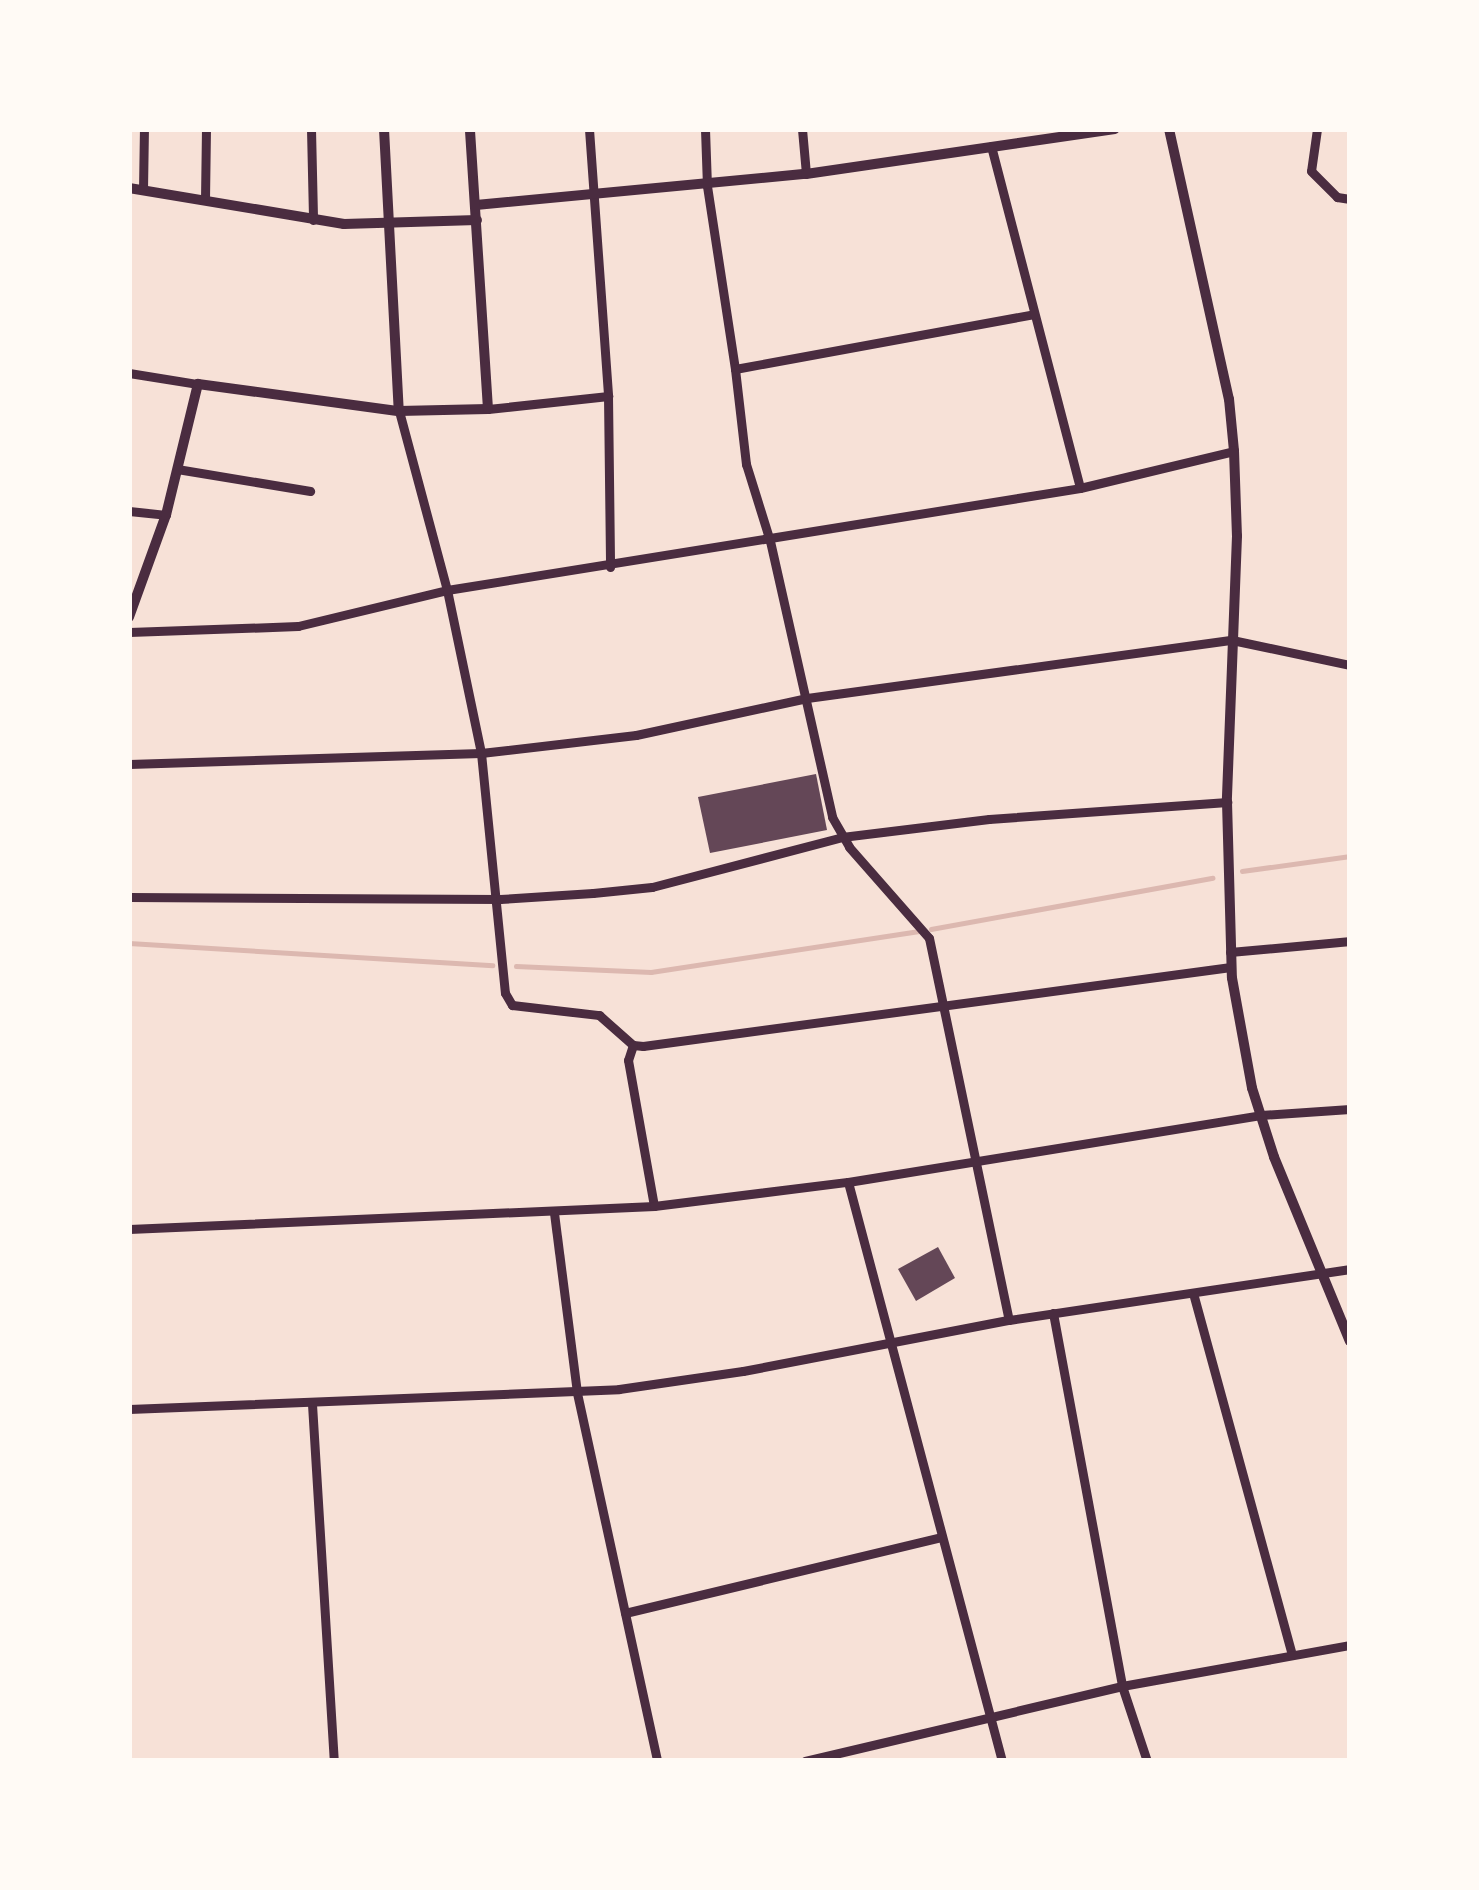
<!DOCTYPE html>
<html>
<head>
<meta charset="utf-8">
<style>
  body { margin:0 }
  #map { position:relative; width:1479px; height:1890px; overflow:hidden; background:#f7e1d7; font-family:Rubik,sans-serif }
  div>[style] { position:absolute }
  [style*='--x'] { left:calc(var(--x)*1px); top:calc(var(--y)*1px); width:calc(var(--w)*1px); rotate:calc(var(--a)*1deg) }
  .stream>* { height:4.5px; margin:-2.25px; padding:0 2.25px; transform-origin:2.25px; border-radius:2.25px; background:#dcb8b0 }
  .building>* { inset:0; background:#644757 }
  .minor>* { height:9px; margin:-4.5px; padding:0 4.5px; transform-origin:4.5px; border-radius:4.5px; background:#4a2c40 }
  .tertiary>* { height:10px; margin:-5px; padding:0 5px; transform-origin:5px; border-radius:5px; background:#4a2c40 }
  span { translate:-50% -50%; white-space:nowrap; text-align:center; line-height:1.15; -webkit-text-stroke:9px #fffaf5; paint-order:stroke }
  .frame { position:absolute; inset:0; border:132px solid #fffaf5; pointer-events:none }
</style>
</head>
<body>
<div id="map">
  <div class="stream">
    <i style="--x:1242;--y:871;--w:109;--a:-7.9"></i>
    <i style="--x:931;--y:929;--w:286;--a:-10.3"></i>
    <i style="--x:129;--y:943;--w:364;--a:3.5"></i>
    <i style="--x:516;--y:966;--w:135;--a:2.5"></i>
    <i style="--x:651;--y:972;--w:271;--a:-8.7"></i>
  </div>
  <div class="building">
    <i style="clip-path:polygon(816px 774px,827px 830px,710px 853px,698px 797px)"></i>
    <i style="clip-path:polygon(938px 1247px,955px 1278px,916px 1301px,898px 1269px)"></i>
  </div>
  <div class="minor">
    <i style="--x:311;--y:129;--w:91;--a:88.7"></i>
    <i style="--x:589;--y:129;--w:268;--a:85.9"></i>
    <i style="--x:608;--y:396;--w:171;--a:89.3"></i>
    <i style="--x:705;--y:129;--w:57;--a:88"></i>
    <i style="--x:707;--y:186;--w:185;--a:81.3"></i>
    <i style="--x:735;--y:369;--w:304;--a:-10.4"></i>
    <i style="--x:802;--y:129;--w:45;--a:84.9"></i>
    <i style="--x:1317;--y:129;--w:42;--a:98.1"></i>
    <i style="--x:1311;--y:171;--w:37;--a:45"></i>
    <i style="--x:1337;--y:197;--w:13;--a:9"></i>
    <i style="--x:991;--y:146;--w:353;--a:75.4"></i>
    <i style="--x:143;--y:190;--w:61;--a:-89.1"></i>
    <i style="--x:205;--y:200;--w:71;--a:-89.2"></i>
    <i style="--x:735;--y:369;--w:96;--a:83.4"></i>
    <i style="--x:746;--y:464;--w:81;--a:72.7"></i>
    <i style="--x:770;--y:541;--w:283;--a:77.3"></i>
    <i style="--x:832;--y:817;--w:34;--a:60"></i>
    <i style="--x:849;--y:847;--w:121;--a:48.7"></i>
    <i style="--x:929;--y:938;--w:390;--a:78.2"></i>
    <i style="--x:129;--y:373;--w:70;--a:9.1"></i>
    <i style="--x:488;--y:409;--w:121;--a:-6.2"></i>
    <i style="--x:399;--y:411;--w:185;--a:75"></i>
    <i style="--x:447;--y:590;--w:167;--a:78.2"></i>
    <i style="--x:481;--y:753;--w:241;--a:84.3"></i>
    <i style="--x:505;--y:993;--w:14;--a:60"></i>
    <i style="--x:512;--y:1005;--w:88;--a:6.6"></i>
    <i style="--x:599;--y:1015;--w:45;--a:41.4"></i>
    <i style="--x:633;--y:1045;--w:10;--a:6"></i>
    <i style="--x:643;--y:1046;--w:593;--a:-7.65"></i>
    <i style="--x:177;--y:469;--w:135;--a:9.4"></i>
    <i style="--x:129;--y:511;--w:37;--a:6"></i>
    <i style="--x:129;--y:632;--w:169;--a:-2"></i>
    <i style="--x:298;--y:626;--w:153;--a:-13.6"></i>
    <i style="--x:447;--y:590;--w:641;--a:-9.15"></i>
    <i style="--x:1080;--y:488;--w:158;--a:-13.5"></i>
    <i style="--x:129;--y:764;--w:352;--a:-1.8"></i>
    <i style="--x:481;--y:753;--w:156;--a:-6.6"></i>
    <i style="--x:636;--y:735;--w:175;--a:-12.2"></i>
    <i style="--x:807;--y:698;--w:429;--a:-7.8"></i>
    <i style="--x:1232;--y:640;--w:121;--a:12"></i>
    <i style="--x:129;--y:897;--w:371;--a:0.3"></i>
    <i style="--x:500;--y:899;--w:93;--a:-3.7"></i>
    <i style="--x:593;--y:893;--w:59;--a:-5.8"></i>
    <i style="--x:652;--y:887;--w:196;--a:-14.7"></i>
    <i style="--x:842;--y:837;--w:148;--a:-7"></i>
    <i style="--x:989;--y:819;--w:239;--a:-4.1"></i>
    <i style="--x:1230;--y:952;--w:121;--a:-5.2"></i>
    <i style="--x:633;--y:1045;--w:16;--a:108"></i>
    <i style="--x:628;--y:1060;--w:148;--a:79.9"></i>
    <i style="--x:848;--y:1182;--w:599;--a:75.11"></i>
    <i style="--x:554;--y:1213;--w:181;--a:82.7"></i>
    <i style="--x:577;--y:1393;--w:377;--a:77.7"></i>
    <i style="--x:129;--y:1229;--w:526;--a:-2.51"></i>
    <i style="--x:654;--y:1206;--w:195;--a:-7.1"></i>
    <i style="--x:848;--y:1182;--w:418;--a:-9.2"></i>
    <i style="--x:1261;--y:1115;--w:89;--a:-3.9"></i>
    <i style="--x:1193;--y:1293;--w:374;--a:74.7"></i>
    <i style="--x:1053;--y:1313;--w:379;--a:79.5"></i>
    <i style="--x:1122;--y:1686;--w:79;--a:71.6"></i>
    <i style="--x:312;--y:1404;--w:358;--a:86.5"></i>
    <i style="--x:129;--y:1409;--w:490;--a:-2.3"></i>
    <i style="--x:619;--y:1389;--w:125;--a:-8.3"></i>
    <i style="--x:743;--y:1371;--w:271;--a:-10.9"></i>
    <i style="--x:1009;--y:1320;--w:345;--a:-8.5"></i>
    <i style="--x:625;--y:1613;--w:326;--a:-13.5"></i>
    <i style="--x:805;--y:1761;--w:326;--a:-13.3"></i>
    <i style="--x:1122;--y:1686;--w:232;--a:-10.2"></i>
  </div>
  <div class="tertiary">
    <i style="--x:384;--y:129;--w:282;--a:87"></i>
    <i style="--x:1169;--y:129;--w:277;--a:77.5"></i>
    <i style="--x:1229;--y:399;--w:52;--a:84.5"></i>
    <i style="--x:1234;--y:451;--w:85;--a:88"></i>
    <i style="--x:1237;--y:536;--w:266;--a:92.2"></i>
    <i style="--x:1227;--y:802;--w:176;--a:88.4"></i>
    <i style="--x:1232;--y:978;--w:112;--a:79.7"></i>
    <i style="--x:1252;--y:1088;--w:72;--a:72.3"></i>
    <i style="--x:1274;--y:1157;--w:199;--a:67.6"></i>
    <i style="--x:129;--y:188;--w:218;--a:9.5"></i>
    <i style="--x:344;--y:224;--w:133;--a:-1.7"></i>
    <i style="--x:476;--y:205;--w:331;--a:-5.4"></i>
    <i style="--x:806;--y:174;--w:312;--a:-8.3"></i>
    <i style="--x:129;--y:617;--w:109;--a:-70.1"></i>
    <i style="--x:166;--y:515;--w:135;--a:-76.3"></i>
    <i style="--x:198;--y:384;--w:203;--a:7.7"></i>
    <i style="--x:399;--y:411;--w:89;--a:-1.3"></i>
    <i style="--x:488;--y:409;--w:281;--a:-93.7"></i>
  </div>
  <div class="frame"></div>
</div>
</body>
</html>
